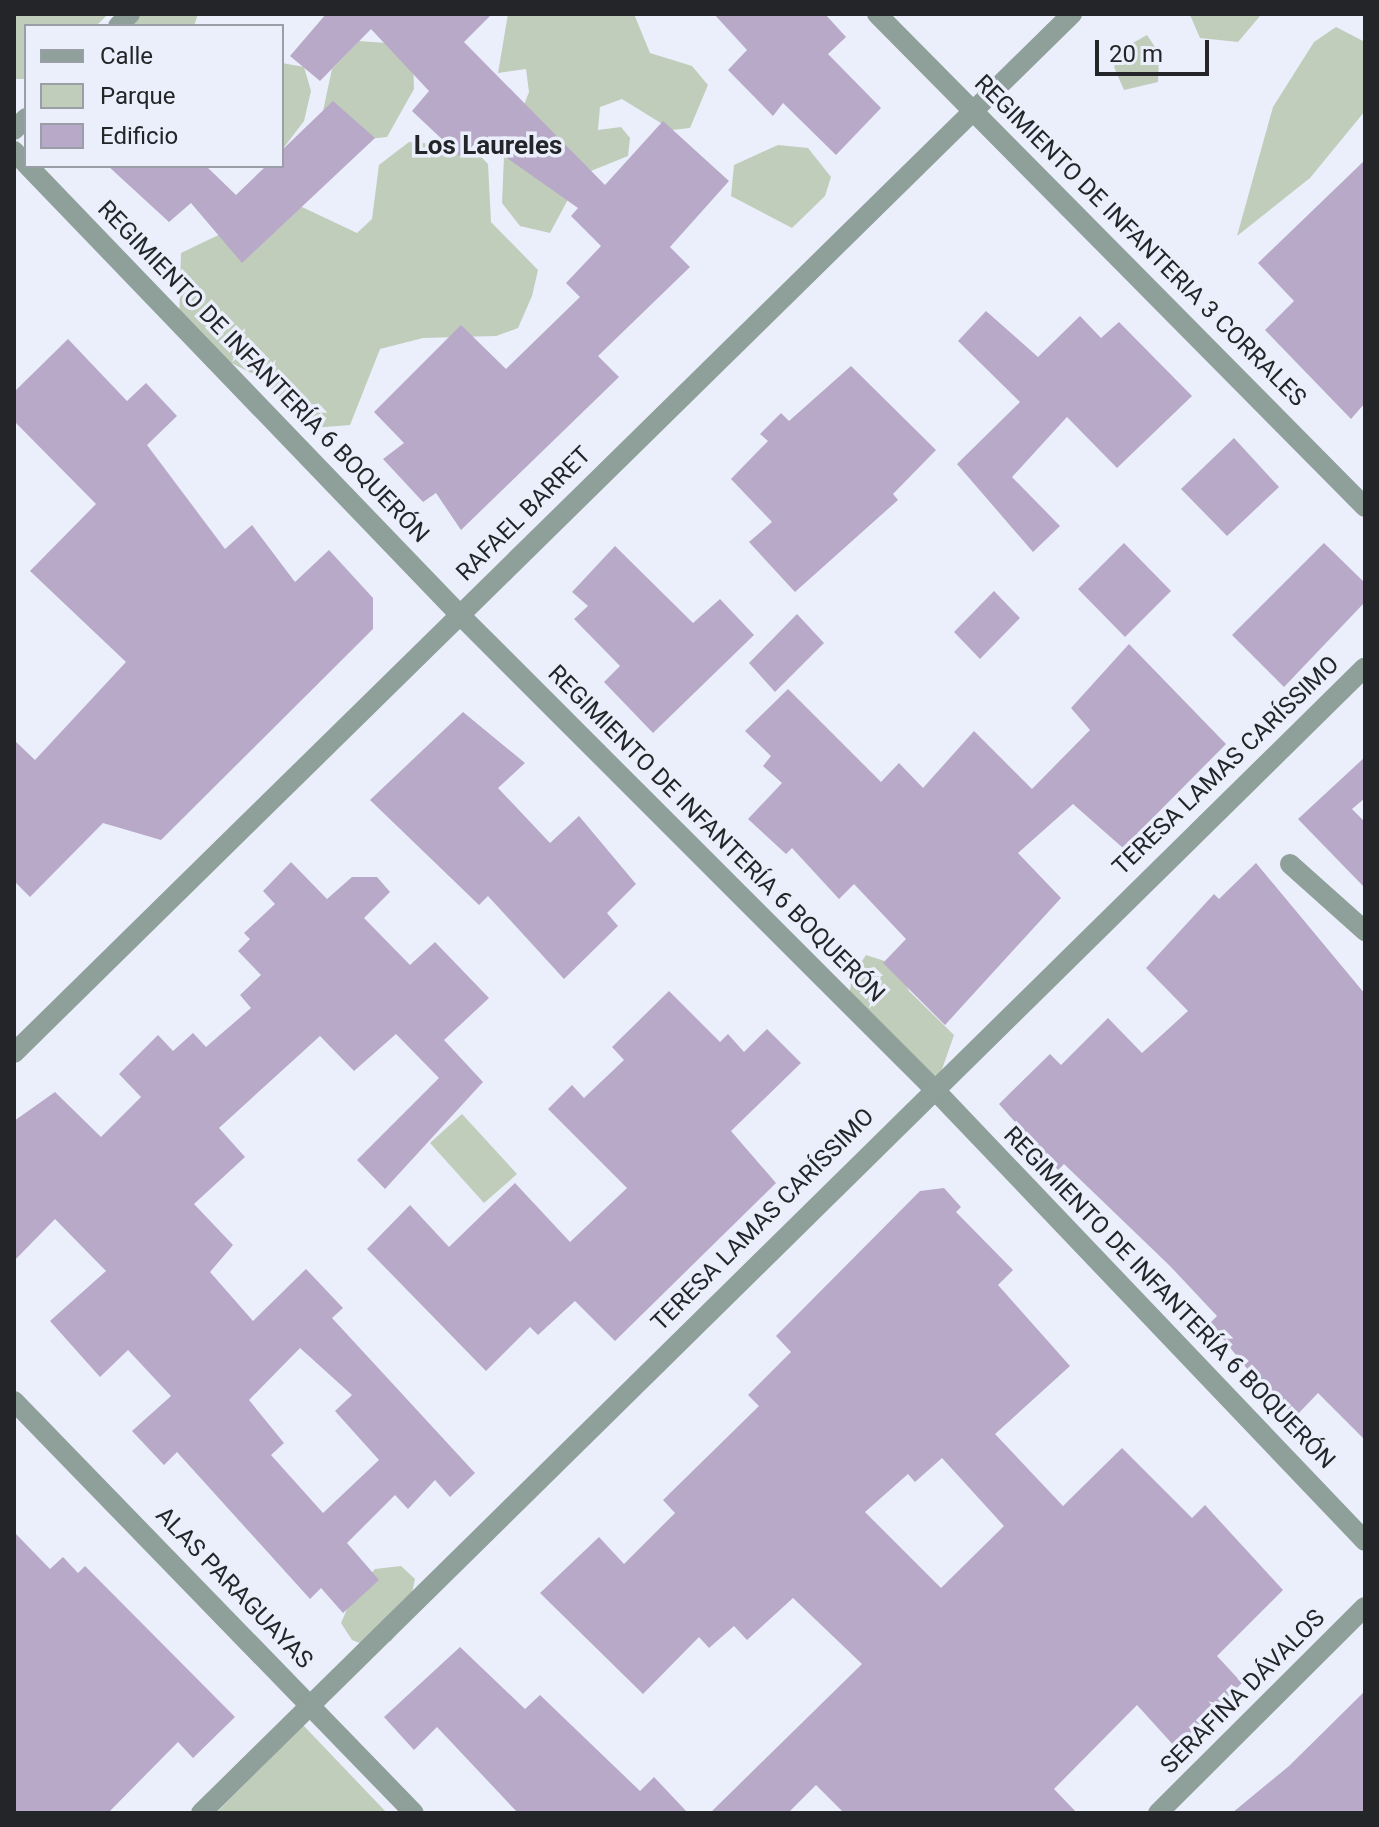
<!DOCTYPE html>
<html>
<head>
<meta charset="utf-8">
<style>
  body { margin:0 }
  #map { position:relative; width:1379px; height:1827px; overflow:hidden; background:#eaeffb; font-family:Roboto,sans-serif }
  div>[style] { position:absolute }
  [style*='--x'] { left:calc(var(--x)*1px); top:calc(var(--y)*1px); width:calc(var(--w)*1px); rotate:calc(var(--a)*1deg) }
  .green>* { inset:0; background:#c0cdbb }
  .building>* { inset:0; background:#b8a9c8 }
  .minor>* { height:20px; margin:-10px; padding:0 10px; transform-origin:10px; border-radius:10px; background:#8f9f99 }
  span { translate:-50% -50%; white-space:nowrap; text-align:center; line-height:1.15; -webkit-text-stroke:7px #eaeffb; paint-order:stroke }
  .street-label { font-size:24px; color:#232529 }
  .neighbourhood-label { font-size:26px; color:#232529; font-weight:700 }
  .frame { position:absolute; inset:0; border:16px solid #232529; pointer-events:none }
  .legend { position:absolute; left:24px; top:24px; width:260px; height:144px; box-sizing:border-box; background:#eaeffb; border:2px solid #9a9ea7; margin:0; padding:10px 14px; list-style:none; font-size:24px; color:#232529 }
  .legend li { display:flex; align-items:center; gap:16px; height:40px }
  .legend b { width:40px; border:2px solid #9a9ea7 }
  .scale { position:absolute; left:1095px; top:40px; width:114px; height:36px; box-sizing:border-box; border:4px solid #232529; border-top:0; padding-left:10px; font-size:24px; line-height:28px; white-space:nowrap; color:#232529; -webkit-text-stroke:6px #eaeffb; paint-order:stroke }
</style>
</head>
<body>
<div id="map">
  <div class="green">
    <i style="clip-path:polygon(14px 14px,108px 14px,96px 26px,26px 26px,26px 79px,14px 79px)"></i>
    <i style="clip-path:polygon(119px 14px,198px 14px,194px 26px,136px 26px)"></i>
    <i style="clip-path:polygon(508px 14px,634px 14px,650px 53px,692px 66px,708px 85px,690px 128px,672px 130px,622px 99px,600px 107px,598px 130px,621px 127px,630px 138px,628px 156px,581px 175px,550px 233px,520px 226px,502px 203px,504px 156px,529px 92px,526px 69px,498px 73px)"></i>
    <i style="clip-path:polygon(1190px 15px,1260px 14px,1260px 16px,1238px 42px,1200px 38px)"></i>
    <i style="clip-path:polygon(1336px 27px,1365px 42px,1365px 111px,1310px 178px,1237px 236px,1273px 107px,1314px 42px)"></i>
    <i style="clip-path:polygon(1147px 35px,1159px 53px,1158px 82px,1124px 90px,1114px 67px,1122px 49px)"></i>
    <i style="clip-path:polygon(359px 41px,400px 44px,413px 59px,414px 89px,387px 137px,357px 140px,323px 111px,332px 69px)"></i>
    <i style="clip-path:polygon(282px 63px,304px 67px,311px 91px,304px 121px,282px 150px)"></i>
    <i style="clip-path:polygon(409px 142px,472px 147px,488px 164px,491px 222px,538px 270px,532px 296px,518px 328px,496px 336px,423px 338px,380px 349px,350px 425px,313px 428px,257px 376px,204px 349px,179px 324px,181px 253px,258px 216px,302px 207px,357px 233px,372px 219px,379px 165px)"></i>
    <i style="clip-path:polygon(778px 145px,808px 148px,831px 177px,825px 196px,792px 228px,731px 196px,734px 165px)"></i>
    <i style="clip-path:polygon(866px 955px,897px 965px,909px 991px,954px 1035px,940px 1075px,929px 1084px,848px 1004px,852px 976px)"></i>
    <i style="clip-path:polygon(462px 1114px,517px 1174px,484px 1203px,430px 1143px)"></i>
    <i style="clip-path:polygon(401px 1566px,415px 1579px,406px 1620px,391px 1641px,370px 1647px,352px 1640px,341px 1623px,354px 1593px,375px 1569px)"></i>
    <i style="clip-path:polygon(303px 1725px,387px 1813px,216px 1813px)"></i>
  </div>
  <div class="building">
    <i style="clip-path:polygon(326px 14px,492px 14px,464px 42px,605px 185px,663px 121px,729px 181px,670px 247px,690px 267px,598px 356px,619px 377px,461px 530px,436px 493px,423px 502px,383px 459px,404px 443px,374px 412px,461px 325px,506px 369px,580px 297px,566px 283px,601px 246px,571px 216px,578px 208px,480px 139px,461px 157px,412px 111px,429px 91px,371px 29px,320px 81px,290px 56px)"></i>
    <i style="clip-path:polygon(714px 14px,825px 14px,846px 37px,828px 54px,881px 108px,836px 155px,783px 103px,773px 116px,728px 70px,747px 50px)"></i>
    <i style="clip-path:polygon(333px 101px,375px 138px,242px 263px,191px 203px,169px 222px,108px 166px,206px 166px,236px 195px,266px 166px,282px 166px,282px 150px)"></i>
    <i style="clip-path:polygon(1365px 160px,1365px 403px,1351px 419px,1265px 330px,1294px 301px,1258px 263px)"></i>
    <i style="clip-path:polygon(986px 311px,1038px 357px,1080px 316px,1101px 338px,1119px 322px,1192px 396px,1117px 468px,1067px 417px,1012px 477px,1060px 526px,1033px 552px,957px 464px,1020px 402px,958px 341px)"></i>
    <i style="clip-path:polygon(68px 339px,127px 401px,146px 383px,177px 416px,147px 445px,225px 549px,252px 525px,295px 582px,329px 550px,373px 598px,373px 629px,161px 840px,103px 823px,30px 897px,14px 881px,14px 740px,35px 760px,126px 662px,30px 571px,96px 504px,14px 421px,14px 392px)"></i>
    <i style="clip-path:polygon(851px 366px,936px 450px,893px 494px,898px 500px,795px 592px,749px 542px,772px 522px,731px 479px,768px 441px,760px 434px,781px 413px,789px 421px)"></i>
    <i style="clip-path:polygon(1234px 438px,1279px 487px,1227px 536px,1181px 489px)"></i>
    <i style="clip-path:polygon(1124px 543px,1171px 591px,1125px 637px,1078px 589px)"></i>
    <i style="clip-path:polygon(1324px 543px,1365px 583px,1365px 602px,1284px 687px,1232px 635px)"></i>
    <i style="clip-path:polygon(615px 546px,693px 623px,720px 599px,754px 635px,653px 733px,604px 682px,620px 666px,574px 619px,588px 606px,572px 592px)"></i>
    <i style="clip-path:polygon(994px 591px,1020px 618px,980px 659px,954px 632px)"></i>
    <i style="clip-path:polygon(797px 614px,824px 643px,775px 692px,749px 663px)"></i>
    <i style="clip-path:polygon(1129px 644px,1226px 744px,1123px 848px,1073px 804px,1018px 853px,1061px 898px,945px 1025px,883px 963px,906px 939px,854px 884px,839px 899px,792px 848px,786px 854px,748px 819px,782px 783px,763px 766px,771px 756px,745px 731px,788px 689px,881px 782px,899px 763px,923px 788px,974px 731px,1032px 789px,1090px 730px,1071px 708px)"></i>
    <i style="clip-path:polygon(463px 712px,525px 763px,498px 788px,550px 843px,579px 816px,636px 884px,607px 913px,618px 926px,564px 979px,488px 896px,479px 905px,370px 800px)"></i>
    <i style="clip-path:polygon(1365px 757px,1365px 798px,1352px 809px,1365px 822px,1365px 888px,1298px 819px)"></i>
    <i style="clip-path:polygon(evenodd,291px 862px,327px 899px,352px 877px,377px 877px,390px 892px,364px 918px,410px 965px,435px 942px,489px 998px,444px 1040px,483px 1082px,385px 1189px,357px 1160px,439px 1078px,396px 1034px,354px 1071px,320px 1036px,219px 1128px,245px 1157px,194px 1204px,233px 1245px,210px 1272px,253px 1321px,306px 1269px,343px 1308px,332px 1318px,475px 1473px,450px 1497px,435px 1480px,408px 1509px,395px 1495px,347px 1543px,379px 1580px,343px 1613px,321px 1588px,310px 1599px,177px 1452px,164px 1465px,132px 1431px,171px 1396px,128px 1350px,100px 1377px,50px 1321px,106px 1271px,55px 1219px,14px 1261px,14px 1121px,55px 1092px,101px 1137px,141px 1097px,119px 1074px,158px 1035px,173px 1051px,193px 1033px,206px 1047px,251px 1008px,240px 995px,261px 975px,238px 951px,250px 939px,244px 933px,275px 904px,263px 891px,291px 862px,300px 1348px,352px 1395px,335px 1411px,379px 1460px,323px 1513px,271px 1455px,284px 1443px,249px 1400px,300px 1348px)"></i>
    <i style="clip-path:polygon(1256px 863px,1365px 994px,1365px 1440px,1318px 1393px,1295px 1417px,1249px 1371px,1210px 1323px,1217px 1316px,1170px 1266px,1064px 1164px,1058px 1170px,999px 1104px,1050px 1054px,1061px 1065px,1108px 1018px,1142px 1053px,1188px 1011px,1146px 968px,1214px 894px,1219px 899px)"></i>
    <i style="clip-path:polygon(669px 991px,720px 1042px,728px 1034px,744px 1052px,767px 1029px,801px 1063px,731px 1131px,776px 1183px,615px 1341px,575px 1301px,538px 1335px,530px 1327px,486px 1371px,367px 1249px,410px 1205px,449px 1247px,515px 1183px,570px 1242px,627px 1188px,548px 1109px,572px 1085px,584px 1098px,624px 1060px,612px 1047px)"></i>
    <i style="clip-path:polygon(evenodd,944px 1188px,961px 1207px,956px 1212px,1013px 1270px,998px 1285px,1070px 1366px,995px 1434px,1063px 1506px,1122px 1448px,1192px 1518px,1205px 1505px,1283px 1590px,1217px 1656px,1242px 1683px,1176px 1748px,1137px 1705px,1054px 1789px,1077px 1813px,844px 1813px,816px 1785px,788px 1813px,710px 1813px,862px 1664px,793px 1598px,747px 1640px,734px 1626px,709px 1648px,699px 1637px,643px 1694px,540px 1593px,599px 1537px,624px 1564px,675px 1513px,663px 1500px,759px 1406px,748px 1395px,791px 1352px,776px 1336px,920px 1191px,944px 1188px,942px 1458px,1004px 1526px,941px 1588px,865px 1512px,908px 1474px,915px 1482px,942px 1458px)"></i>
    <i style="clip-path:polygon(14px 1532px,50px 1569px,63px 1557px,78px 1573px,85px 1566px,235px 1717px,193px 1758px,178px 1742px,108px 1813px,14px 1813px)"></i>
    <i style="clip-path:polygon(460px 1647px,525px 1709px,540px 1695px,640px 1791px,654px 1777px,688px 1813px,518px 1813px,437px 1727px,414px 1750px,384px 1717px)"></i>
    <i style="clip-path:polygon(1365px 1691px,1365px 1813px,1232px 1813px,1289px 1766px)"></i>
  </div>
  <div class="minor">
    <i style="--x:877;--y:14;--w:694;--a:45.29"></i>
    <i style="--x:118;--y:26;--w:17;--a:-45"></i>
    <i style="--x:14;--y:130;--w:17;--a:-45"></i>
    <i style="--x:14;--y:151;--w:18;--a:47"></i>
    <i style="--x:28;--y:166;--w:622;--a:46.11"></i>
    <i style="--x:459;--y:614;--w:670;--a:45"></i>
    <i style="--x:933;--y:1088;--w:626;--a:46.36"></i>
    <i style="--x:1290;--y:864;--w:101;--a:41.8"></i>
    <i style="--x:14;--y:1053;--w:1483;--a:-44.48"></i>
    <i style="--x:14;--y:1401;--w:574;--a:45.85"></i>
    <i style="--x:201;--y:1813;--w:1633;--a:-44.55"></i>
    <i style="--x:1158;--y:1813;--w:292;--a:-44.9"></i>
  </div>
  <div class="street-label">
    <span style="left:1140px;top:241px;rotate:45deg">REGIMIENTO DE INFANTERIA 3 CORRALES</span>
    <span style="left:263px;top:372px;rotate:46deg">REGIMIENTO DE INFANTERÍA 6 BOQUERÓN</span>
    <span style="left:524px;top:514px;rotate:-45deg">RAFAEL BARRET</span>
    <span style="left:1226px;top:766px;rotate:-44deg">TERESA LAMAS CARÍSSIMO</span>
    <span style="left:716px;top:834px;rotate:45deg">REGIMIENTO DE INFANTERÍA 6 BOQUERÓN</span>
    <span style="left:763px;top:1220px;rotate:-45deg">TERESA LAMAS CARÍSSIMO</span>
    <span style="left:1169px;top:1298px;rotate:46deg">REGIMIENTO DE INFANTERÍA 6 BOQUERÓN</span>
    <span style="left:234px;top:1588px;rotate:46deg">ALAS PARAGUAYAS</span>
    <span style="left:1243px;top:1692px;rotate:-45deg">SERAFINA DÁVALOS</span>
  </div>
  <div class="neighbourhood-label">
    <span style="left:488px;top:146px">Los Laureles</span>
  </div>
  <div class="frame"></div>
  <ul class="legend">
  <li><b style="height:10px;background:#8f9f99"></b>Calle</li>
  <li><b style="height:22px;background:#c0cdbb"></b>Parque</li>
  <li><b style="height:22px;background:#b8a9c8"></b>Edificio</li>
  </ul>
  <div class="scale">20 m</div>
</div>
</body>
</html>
